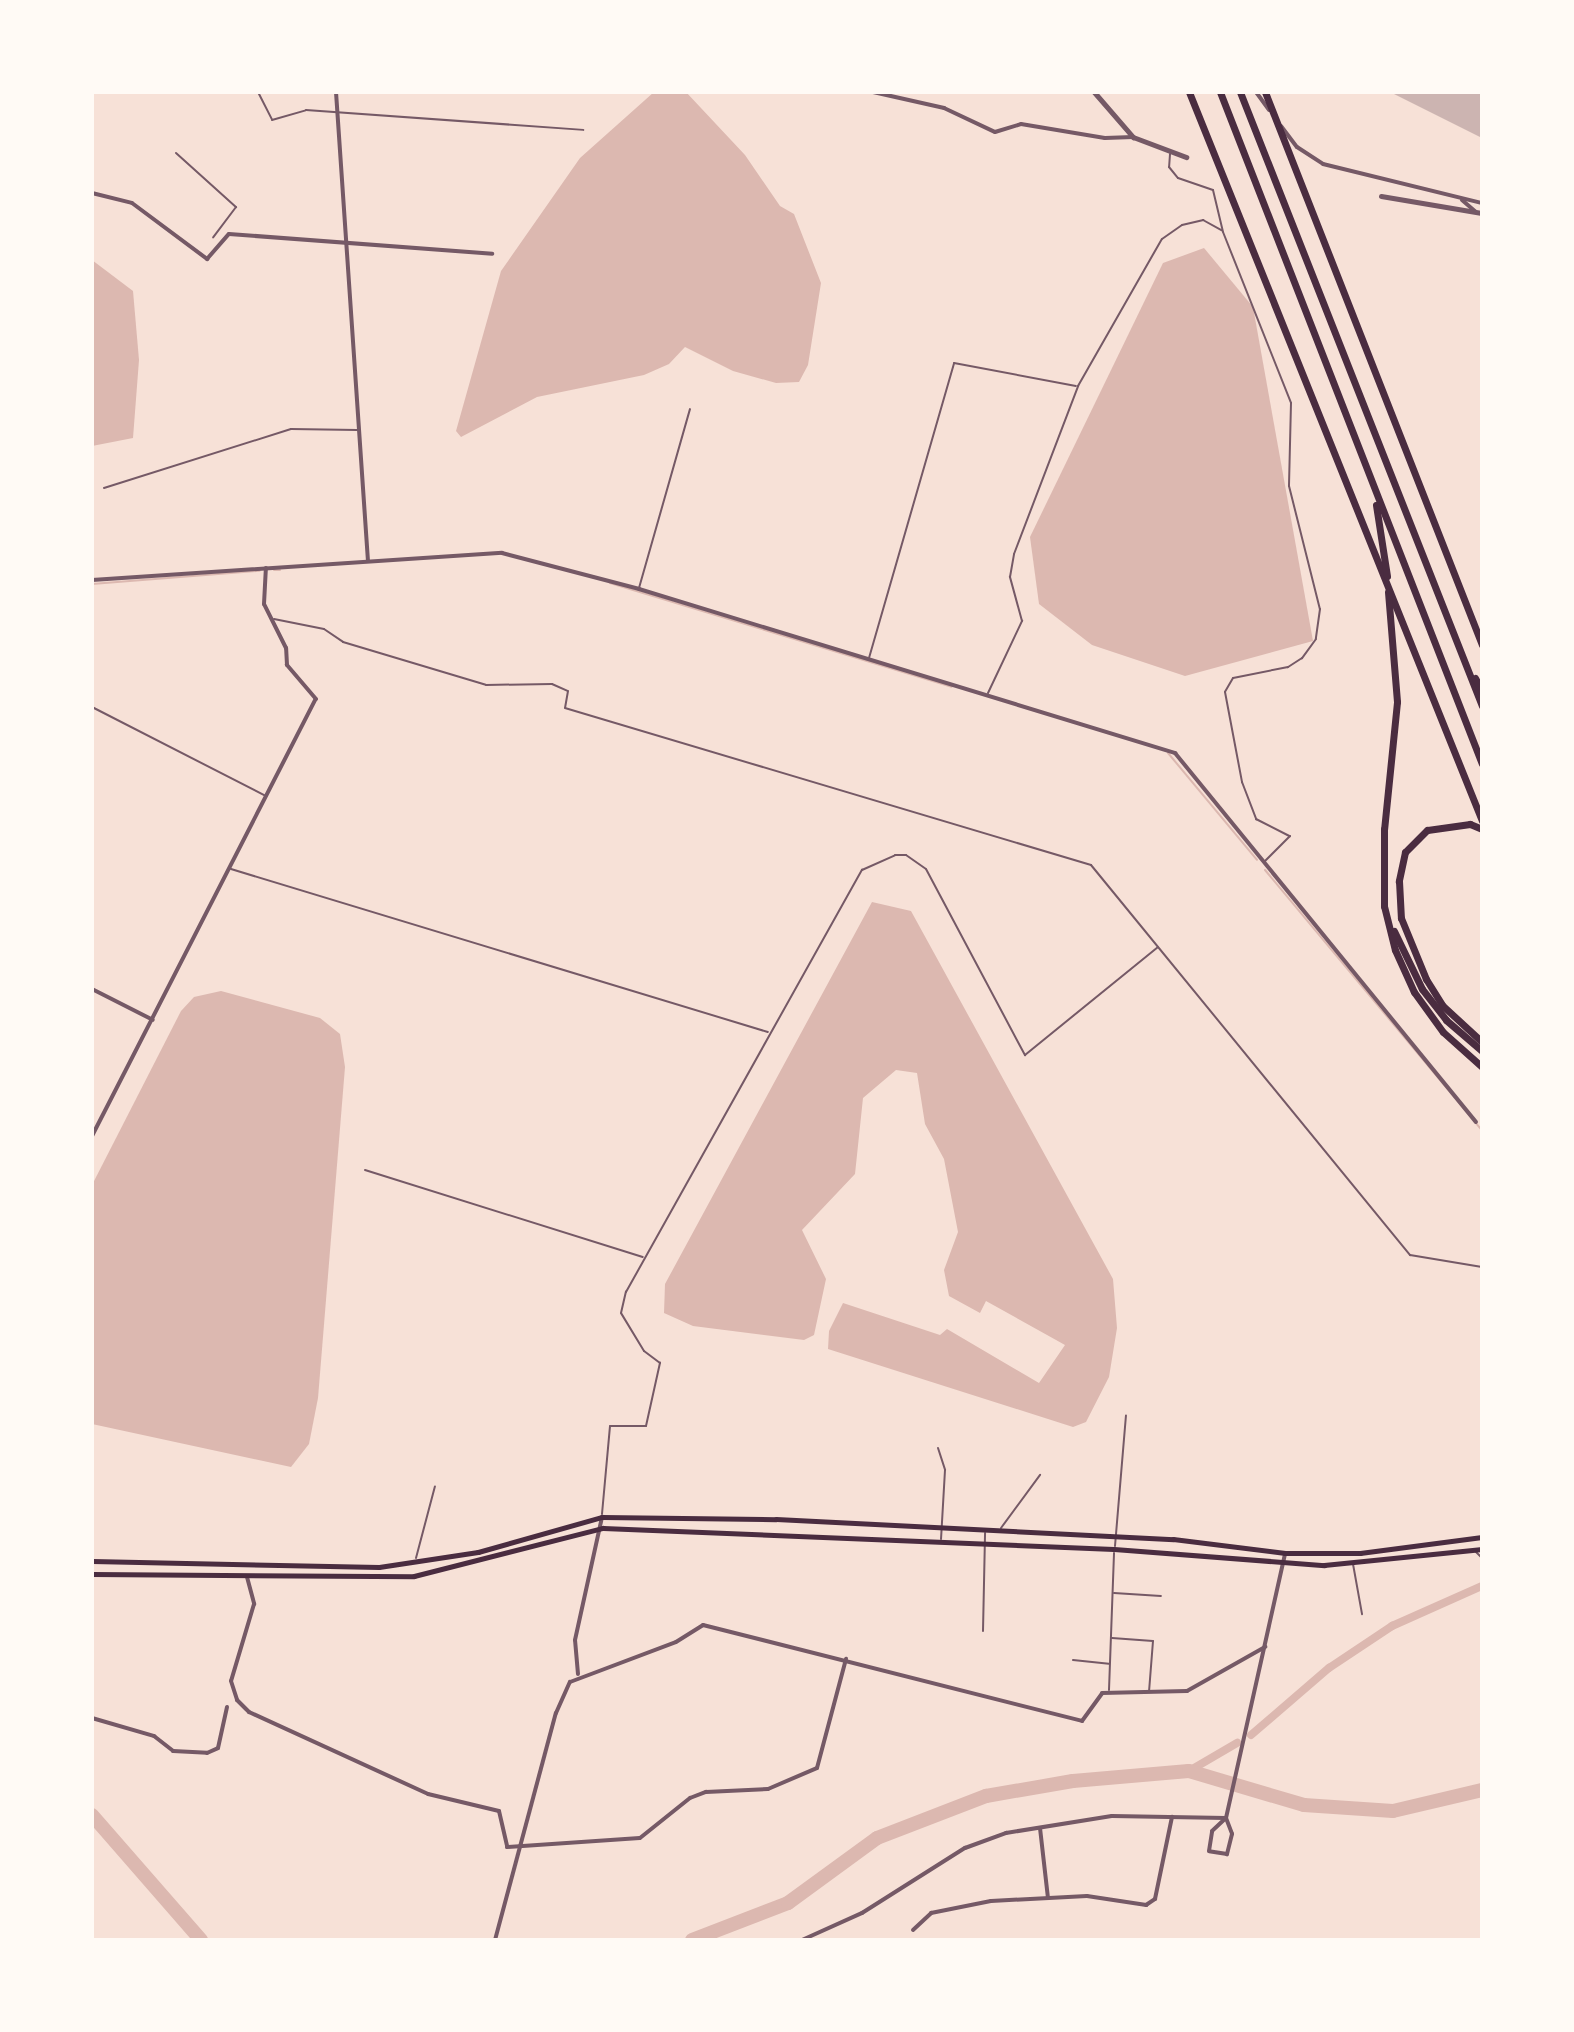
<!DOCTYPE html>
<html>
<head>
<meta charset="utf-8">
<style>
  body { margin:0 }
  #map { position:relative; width:1574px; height:2032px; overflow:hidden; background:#f7e1d7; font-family:Overpass,sans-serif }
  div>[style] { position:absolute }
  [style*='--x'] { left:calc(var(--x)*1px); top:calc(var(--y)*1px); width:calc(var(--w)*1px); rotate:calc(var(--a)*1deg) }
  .water>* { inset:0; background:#dcb8b0 }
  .stream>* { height:2px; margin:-1px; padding:0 1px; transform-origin:1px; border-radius:1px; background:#dcb8b0 }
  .canal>* { height:8px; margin:-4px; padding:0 4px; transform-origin:4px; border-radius:4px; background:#dcb8b0 }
  .river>* { height:14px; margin:-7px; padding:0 7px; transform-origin:7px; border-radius:7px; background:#dcb8b0 }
  .building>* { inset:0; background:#ccb4b1 }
  .service>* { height:2px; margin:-1px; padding:0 1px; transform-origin:1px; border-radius:1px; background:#755966 }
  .minor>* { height:4px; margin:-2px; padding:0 2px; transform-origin:2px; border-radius:2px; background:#755966 }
  .tertiary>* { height:5px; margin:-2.5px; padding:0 2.5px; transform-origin:2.5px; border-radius:2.5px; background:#755966 }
  .secondary>* { height:5px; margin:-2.5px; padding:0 2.5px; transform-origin:2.5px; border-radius:2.5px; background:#4a2c40 }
  .motorway>* { height:7px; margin:-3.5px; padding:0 3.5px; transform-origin:3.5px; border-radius:3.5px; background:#4a2c40 }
  span { translate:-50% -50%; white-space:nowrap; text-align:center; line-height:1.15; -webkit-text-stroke:7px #fffaf5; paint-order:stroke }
  .frame { position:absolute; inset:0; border:94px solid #fffaf5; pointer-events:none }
</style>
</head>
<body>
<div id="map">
  <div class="water">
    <i style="clip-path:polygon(654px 92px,686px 92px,745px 155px,780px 206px,794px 214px,821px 283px,808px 365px,799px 382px,776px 383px,733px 371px,685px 347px,669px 364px,644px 375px,537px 397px,461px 437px,456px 431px,501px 271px,580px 158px)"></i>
    <i style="clip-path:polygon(1204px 248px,1253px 307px,1313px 641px,1185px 676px,1092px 645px,1039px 604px,1030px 537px,1163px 263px)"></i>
    <i style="clip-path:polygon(92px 260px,133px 291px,139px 360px,133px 438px,92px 446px)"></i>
    <i style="clip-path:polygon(872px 902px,911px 911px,1113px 1279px,1117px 1328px,1109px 1377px,1086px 1422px,1073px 1427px,828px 1349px,829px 1331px,843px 1303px,940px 1335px,947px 1329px,1039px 1383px,1065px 1345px,986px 1301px,980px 1313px,949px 1296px,944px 1270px,958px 1232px,944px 1159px,925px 1124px,917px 1073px,896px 1070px,863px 1098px,855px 1174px,802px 1230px,826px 1279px,814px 1335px,804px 1340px,693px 1326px,664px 1313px,665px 1284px)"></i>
    <i style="clip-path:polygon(221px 991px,320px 1018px,340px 1034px,345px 1067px,318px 1398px,309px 1444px,291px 1467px,92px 1424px,92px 1185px,181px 1011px,194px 997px)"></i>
  </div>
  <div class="stream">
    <i style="--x:274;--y:570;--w:6;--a:0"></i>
    <i style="--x:610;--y:583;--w:357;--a:16.9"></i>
    <i style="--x:92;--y:584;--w:168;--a:-4.5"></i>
    <i style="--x:1168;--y:753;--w:139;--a:50.2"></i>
    <i style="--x:1265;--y:870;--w:339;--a:50.2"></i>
  </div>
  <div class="canal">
    <i style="--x:1251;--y:1735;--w:103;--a:-40.7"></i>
    <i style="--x:1329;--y:1668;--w:76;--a:-33.7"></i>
    <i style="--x:1392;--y:1626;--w:98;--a:-24"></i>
    <i style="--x:1189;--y:1771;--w:56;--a:-30.3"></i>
  </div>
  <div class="river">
    <i style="--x:92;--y:1815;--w:166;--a:48.9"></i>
    <i style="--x:692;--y:1940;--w:103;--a:-21.1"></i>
    <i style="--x:788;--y:1903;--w:110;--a:-36.1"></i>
    <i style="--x:877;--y:1838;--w:117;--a:-21.1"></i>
    <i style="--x:986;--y:1796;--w:88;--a:-9.8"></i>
    <i style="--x:1073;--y:1781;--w:116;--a:-4.9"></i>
    <i style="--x:1189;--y:1771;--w:120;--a:16.5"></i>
    <i style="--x:1304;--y:1805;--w:89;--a:3.9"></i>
    <i style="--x:1393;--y:1811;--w:91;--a:-13.3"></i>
  </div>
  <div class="building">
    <i style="clip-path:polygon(1390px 92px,1482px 92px,1482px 138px)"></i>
  </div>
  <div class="service">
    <i style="--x:258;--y:92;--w:31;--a:63"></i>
    <i style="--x:272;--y:120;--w:35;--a:-16"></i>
    <i style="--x:306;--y:110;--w:278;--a:4.1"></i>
    <i style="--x:176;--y:153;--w:81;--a:42"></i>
    <i style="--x:236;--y:207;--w:38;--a:127"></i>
    <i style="--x:1170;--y:154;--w:13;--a:94"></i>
    <i style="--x:1169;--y:167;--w:14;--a:51"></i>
    <i style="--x:1178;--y:178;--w:37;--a:19"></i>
    <i style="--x:1213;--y:190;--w:43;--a:76.6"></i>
    <i style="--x:1223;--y:232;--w:184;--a:68.3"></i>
    <i style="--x:1291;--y:403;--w:83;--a:91.4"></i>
    <i style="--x:1289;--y:486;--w:127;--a:75.9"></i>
    <i style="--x:1320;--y:609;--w:30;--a:98"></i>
    <i style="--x:1316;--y:639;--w:24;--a:126"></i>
    <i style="--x:1302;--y:658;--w:17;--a:147"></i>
    <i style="--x:1288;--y:667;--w:56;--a:168.7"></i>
    <i style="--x:1233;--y:678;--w:16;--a:120"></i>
    <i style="--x:1225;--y:692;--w:92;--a:79.3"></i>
    <i style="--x:1242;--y:782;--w:40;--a:69"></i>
    <i style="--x:1256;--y:819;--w:38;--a:27"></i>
    <i style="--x:1290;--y:836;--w:35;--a:135"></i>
    <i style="--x:104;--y:488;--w:196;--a:-17.5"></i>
    <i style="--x:291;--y:429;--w:66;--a:0.9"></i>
    <i style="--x:639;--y:588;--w:186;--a:-74.1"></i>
    <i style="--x:274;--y:619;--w:51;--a:11.3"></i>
    <i style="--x:324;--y:629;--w:23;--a:34"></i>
    <i style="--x:343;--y:642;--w:149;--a:16.7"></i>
    <i style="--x:486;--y:685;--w:66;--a:-0.9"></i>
    <i style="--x:552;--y:684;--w:17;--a:24"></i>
    <i style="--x:568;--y:691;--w:17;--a:100"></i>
    <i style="--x:565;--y:708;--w:549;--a:16.62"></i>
    <i style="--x:1091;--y:865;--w:504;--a:50.72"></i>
    <i style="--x:1410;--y:1255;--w:73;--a:9.5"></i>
    <i style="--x:869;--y:658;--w:307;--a:-73.9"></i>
    <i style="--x:954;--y:363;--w:124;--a:10.7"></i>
    <i style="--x:988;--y:693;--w:80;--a:-64.7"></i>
    <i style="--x:1022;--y:621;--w:46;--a:-105.3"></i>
    <i style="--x:1010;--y:577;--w:23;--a:-80"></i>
    <i style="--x:1014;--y:554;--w:180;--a:-69.1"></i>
    <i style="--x:1078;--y:386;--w:169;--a:-60.3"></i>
    <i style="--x:1162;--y:239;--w:24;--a:-35"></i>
    <i style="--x:1182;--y:225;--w:22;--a:-13"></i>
    <i style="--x:1203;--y:220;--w:21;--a:29"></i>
    <i style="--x:92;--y:707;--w:195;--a:27.1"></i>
    <i style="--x:231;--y:869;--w:561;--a:16.89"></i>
    <i style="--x:365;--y:1170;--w:291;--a:17.4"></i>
    <i style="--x:938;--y:1448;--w:23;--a:72"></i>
    <i style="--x:945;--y:1470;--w:69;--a:93.3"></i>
    <i style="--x:602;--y:1514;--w:88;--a:-84.8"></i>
    <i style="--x:610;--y:1426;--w:36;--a:0"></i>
    <i style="--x:646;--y:1426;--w:65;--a:-77.5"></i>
    <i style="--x:660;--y:1363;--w:20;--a:-143"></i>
    <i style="--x:644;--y:1351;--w:44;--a:-121.2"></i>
    <i style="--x:621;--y:1313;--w:22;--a:-77"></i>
    <i style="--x:626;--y:1292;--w:484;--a:-60.8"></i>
    <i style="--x:862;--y:870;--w:36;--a:-24"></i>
    <i style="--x:895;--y:855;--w:11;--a:0"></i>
    <i style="--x:906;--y:855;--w:24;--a:35"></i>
    <i style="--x:926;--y:869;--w:211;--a:62"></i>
    <i style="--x:1025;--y:1055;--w:171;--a:-39.1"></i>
    <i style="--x:1001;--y:1528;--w:66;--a:-53.7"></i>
    <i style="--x:1115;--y:1546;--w:131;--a:-85.2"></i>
    <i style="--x:1475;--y:1551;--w:10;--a:45"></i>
    <i style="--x:416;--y:1558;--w:74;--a:-75.2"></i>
    <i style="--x:1353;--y:1564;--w:51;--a:79.8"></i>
    <i style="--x:1114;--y:1593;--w:47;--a:3.7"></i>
    <i style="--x:983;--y:1631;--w:98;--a:-88.8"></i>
    <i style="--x:1112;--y:1638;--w:41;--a:4.2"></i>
    <i style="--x:1153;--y:1641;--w:51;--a:94.5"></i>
    <i style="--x:1073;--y:1660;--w:36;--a:6"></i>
    <i style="--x:1109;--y:1690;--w:137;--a:-87.9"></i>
  </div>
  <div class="minor">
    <i style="--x:336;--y:92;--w:470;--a:86.1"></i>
    <i style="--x:873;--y:92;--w:73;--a:12.7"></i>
    <i style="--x:944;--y:108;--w:56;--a:25.2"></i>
    <i style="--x:995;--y:132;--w:27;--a:-17"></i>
    <i style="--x:1021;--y:124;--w:85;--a:9.5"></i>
    <i style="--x:1105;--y:138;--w:28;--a:-2"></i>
    <i style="--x:1256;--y:92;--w:22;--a:54"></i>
    <i style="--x:1281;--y:126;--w:26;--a:53"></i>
    <i style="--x:1297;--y:147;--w:31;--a:33"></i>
    <i style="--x:1323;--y:164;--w:164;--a:13.8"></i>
    <i style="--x:92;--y:193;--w:41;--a:14"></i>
    <i style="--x:132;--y:203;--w:94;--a:36.7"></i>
    <i style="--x:207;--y:259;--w:33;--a:-49"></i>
    <i style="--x:229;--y:234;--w:264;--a:4.3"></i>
    <i style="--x:1462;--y:200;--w:18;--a:41"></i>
    <i style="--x:92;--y:580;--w:411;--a:-3.8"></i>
    <i style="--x:502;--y:553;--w:142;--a:14.7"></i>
    <i style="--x:639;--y:589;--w:561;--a:17.01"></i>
    <i style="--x:1175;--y:753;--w:476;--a:50.8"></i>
    <i style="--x:92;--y:989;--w:68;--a:26.9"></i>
    <i style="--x:92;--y:1136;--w:491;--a:-62.9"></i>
    <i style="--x:316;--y:699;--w:45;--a:-130.5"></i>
    <i style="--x:287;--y:665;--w:17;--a:-93"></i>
    <i style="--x:286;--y:648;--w:49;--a:-116.6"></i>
    <i style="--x:264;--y:604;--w:36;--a:-87"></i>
    <i style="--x:247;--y:1577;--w:28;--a:75"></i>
    <i style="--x:254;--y:1604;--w:80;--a:106.6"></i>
    <i style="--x:231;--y:1681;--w:20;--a:72"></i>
    <i style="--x:237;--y:1700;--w:17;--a:45"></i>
    <i style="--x:249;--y:1712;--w:197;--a:24.6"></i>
    <i style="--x:428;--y:1794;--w:73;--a:13.5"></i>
    <i style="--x:499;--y:1811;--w:37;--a:77"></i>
    <i style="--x:507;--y:1847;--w:133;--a:-3.9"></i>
    <i style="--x:640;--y:1838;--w:64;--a:-38.7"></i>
    <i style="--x:690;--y:1798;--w:17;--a:-21"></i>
    <i style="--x:706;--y:1792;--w:62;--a:-2.8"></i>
    <i style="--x:768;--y:1789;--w:53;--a:-23.2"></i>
    <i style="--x:817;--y:1768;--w:113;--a:-75.1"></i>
    <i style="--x:578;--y:1674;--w:34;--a:-95"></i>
    <i style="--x:575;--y:1640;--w:126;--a:-77.6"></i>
    <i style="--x:92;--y:1718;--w:65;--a:16.2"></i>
    <i style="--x:154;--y:1736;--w:24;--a:38"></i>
    <i style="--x:173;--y:1751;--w:34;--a:3"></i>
    <i style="--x:207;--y:1753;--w:12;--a:-24"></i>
    <i style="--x:218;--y:1748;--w:42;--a:-77.6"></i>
    <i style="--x:1226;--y:1818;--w:271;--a:-77.4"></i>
    <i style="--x:1226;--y:1818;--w:17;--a:69"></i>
    <i style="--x:1232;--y:1834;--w:21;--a:104"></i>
    <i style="--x:1227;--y:1854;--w:18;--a:-171"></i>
    <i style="--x:1209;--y:1851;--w:20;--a:-81"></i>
    <i style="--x:1212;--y:1831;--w:19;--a:-43"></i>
    <i style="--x:1040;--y:1828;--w:70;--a:83.5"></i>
    <i style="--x:913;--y:1930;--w:25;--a:-43"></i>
    <i style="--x:931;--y:1913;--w:61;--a:-11.3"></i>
    <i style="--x:991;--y:1901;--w:96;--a:-3"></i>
    <i style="--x:1087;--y:1896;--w:60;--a:8.7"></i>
    <i style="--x:1146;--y:1905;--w:11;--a:-34"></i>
    <i style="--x:1155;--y:1899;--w:84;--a:-78.3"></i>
    <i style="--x:495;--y:1940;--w:235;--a:-75"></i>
    <i style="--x:556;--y:1713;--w:34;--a:-66"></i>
    <i style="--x:570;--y:1682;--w:113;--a:-20.7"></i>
    <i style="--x:676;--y:1642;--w:32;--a:-32"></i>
    <i style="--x:703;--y:1625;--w:391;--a:14.2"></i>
    <i style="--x:1082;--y:1721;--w:34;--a:-54"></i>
    <i style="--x:1102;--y:1693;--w:85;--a:-1.3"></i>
    <i style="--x:1187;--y:1691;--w:90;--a:-29.4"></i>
    <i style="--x:802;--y:1940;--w:66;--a:-24.2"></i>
    <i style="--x:862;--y:1913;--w:122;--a:-32.3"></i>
    <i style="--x:965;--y:1848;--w:44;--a:-20.1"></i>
    <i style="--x:1006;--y:1833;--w:107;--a:-9.1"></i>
    <i style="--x:1112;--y:1816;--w:114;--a:1"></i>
  </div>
  <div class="tertiary">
    <i style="--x:1094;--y:92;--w:60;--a:49.1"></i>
    <i style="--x:1133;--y:137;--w:57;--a:20.7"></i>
    <i style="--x:1381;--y:196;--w:102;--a:9.6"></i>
  </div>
  <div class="secondary">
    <i style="--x:92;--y:1561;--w:287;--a:1.2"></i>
    <i style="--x:379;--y:1567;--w:100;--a:-8.6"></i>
    <i style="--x:478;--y:1552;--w:129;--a:-15.8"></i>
    <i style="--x:602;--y:1517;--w:174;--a:0.7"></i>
    <i style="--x:776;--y:1519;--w:398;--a:2.9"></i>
    <i style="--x:1173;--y:1539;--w:113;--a:7.1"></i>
    <i style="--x:1285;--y:1553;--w:75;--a:0"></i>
    <i style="--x:1360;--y:1553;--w:123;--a:-7.5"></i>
    <i style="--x:92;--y:1574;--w:322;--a:0.4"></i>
    <i style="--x:414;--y:1576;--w:195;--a:-14.3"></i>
    <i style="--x:603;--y:1528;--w:511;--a:2.35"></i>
    <i style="--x:1114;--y:1549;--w:211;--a:4.4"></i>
    <i style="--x:1324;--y:1565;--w:159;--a:-5.8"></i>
  </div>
  <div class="motorway">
    <i style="--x:1189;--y:92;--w:786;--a:68.1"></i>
    <i style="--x:1220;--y:92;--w:721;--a:68.7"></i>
    <i style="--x:1240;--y:92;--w:660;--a:68.49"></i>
    <i style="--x:1265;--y:92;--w:594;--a:68.57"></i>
    <i style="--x:1376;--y:505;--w:72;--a:81.2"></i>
    <i style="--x:1388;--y:592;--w:110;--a:85.3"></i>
    <i style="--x:1397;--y:702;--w:128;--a:95.8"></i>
    <i style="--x:1384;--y:829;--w:77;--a:90"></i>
    <i style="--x:1384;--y:906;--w:45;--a:76"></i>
    <i style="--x:1395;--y:950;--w:46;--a:65.7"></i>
    <i style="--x:1414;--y:992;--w:49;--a:54.1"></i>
    <i style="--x:1443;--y:1032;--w:52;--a:41.9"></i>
    <i style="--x:1475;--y:678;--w:15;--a:62"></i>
    <i style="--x:1482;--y:829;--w:13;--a:-157"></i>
    <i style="--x:1470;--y:824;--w:43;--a:172.1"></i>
    <i style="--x:1427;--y:830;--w:31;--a:135"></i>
    <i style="--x:1405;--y:852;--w:30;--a:102"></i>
    <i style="--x:1399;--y:881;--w:37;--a:87"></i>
    <i style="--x:1401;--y:918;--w:66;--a:67.7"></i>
    <i style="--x:1426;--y:979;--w:31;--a:58"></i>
    <i style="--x:1442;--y:1005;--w:54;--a:42.8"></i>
    <i style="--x:1394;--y:931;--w:64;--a:64.2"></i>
    <i style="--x:1422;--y:989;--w:39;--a:52"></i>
    <i style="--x:1446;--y:1020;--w:48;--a:40.7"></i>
  </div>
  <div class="frame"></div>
</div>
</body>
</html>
